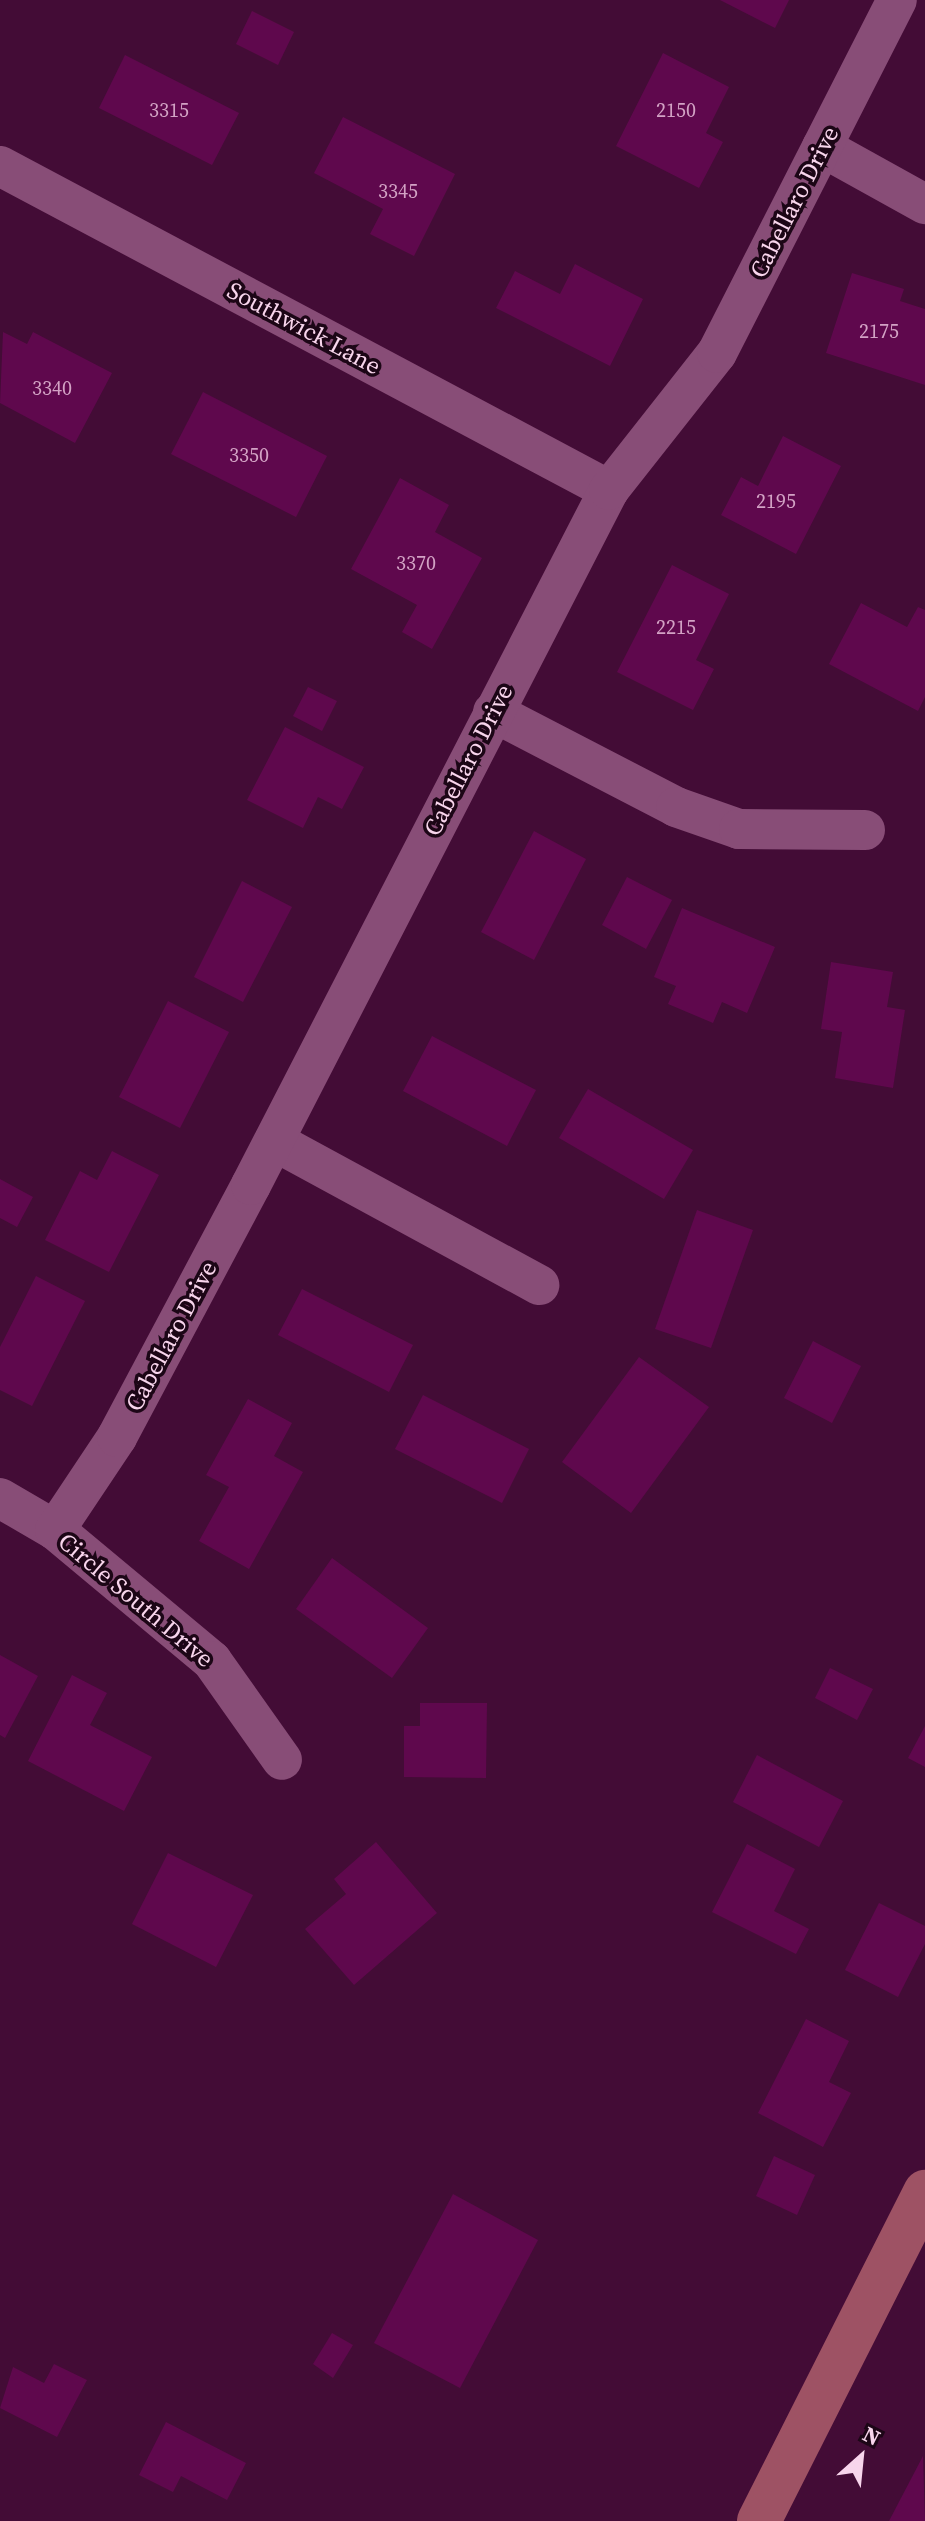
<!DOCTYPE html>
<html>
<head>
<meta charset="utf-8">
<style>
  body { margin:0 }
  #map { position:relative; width:925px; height:2521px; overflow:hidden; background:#430c36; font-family:"Source Serif 4",serif }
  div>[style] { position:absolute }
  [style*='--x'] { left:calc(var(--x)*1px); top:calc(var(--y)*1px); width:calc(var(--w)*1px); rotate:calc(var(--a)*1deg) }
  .building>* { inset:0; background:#5f084d }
  .street>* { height:40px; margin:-20px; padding:0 20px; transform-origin:20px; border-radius:20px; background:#884d77 }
  .secondary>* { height:44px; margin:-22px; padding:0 22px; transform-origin:22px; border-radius:22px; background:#9e5264 }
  span { translate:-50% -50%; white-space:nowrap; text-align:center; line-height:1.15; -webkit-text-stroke:7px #1c0616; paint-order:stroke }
  .number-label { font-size:20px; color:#d2a2c4 }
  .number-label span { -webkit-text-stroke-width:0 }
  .street-label { font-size:24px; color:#f8d5ec }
  .north { position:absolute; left:821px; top:2417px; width:80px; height:80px; -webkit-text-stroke:6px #1c0616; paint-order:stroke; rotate:27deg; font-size:22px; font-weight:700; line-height:32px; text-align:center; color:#f8d5ec }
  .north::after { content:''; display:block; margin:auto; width:28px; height:36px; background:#f8d5ec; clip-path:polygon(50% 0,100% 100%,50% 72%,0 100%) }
</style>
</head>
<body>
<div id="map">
  <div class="building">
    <i style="clip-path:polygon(720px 0,789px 0,775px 28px)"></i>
    <i style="clip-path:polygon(252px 11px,294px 32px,278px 65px,236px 44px)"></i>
    <i style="clip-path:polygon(663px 53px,729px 87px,706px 133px,723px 142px,699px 188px,616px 146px)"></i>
    <i style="clip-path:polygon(125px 55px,239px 113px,212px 165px,99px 108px)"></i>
    <i style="clip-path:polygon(343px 117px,455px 174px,414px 256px,370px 234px,383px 209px,314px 173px)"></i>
    <i style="clip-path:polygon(575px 264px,643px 299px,610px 366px,496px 308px,515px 271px,560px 294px)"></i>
    <i style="clip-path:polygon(852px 273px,904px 289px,900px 301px,925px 309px,925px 385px,826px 353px)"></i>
    <i style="clip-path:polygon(3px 332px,27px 344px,33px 332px,112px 373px,75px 443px,0 403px)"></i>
    <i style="clip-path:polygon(203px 392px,327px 456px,296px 517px,171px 454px)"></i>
    <i style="clip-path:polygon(783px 436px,841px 466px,796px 554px,721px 515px,741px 477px,758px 486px)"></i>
    <i style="clip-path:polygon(400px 478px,449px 505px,435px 532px,482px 558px,432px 649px,402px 632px,417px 605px,351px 569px)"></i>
    <i style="clip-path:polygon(672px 565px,729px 594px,696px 660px,714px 669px,693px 710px,617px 672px)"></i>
    <i style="clip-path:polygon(861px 603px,907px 627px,918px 607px,925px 610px,925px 697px,918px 711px,829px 664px)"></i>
    <i style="clip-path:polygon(308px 687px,337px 701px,322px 731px,293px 716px)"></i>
    <i style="clip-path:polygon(285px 727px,364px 767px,342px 809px,318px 797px,303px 828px,247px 800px)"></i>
    <i style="clip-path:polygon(534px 831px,586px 859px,534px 960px,481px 932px)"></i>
    <i style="clip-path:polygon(627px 877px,672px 900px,646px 949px,602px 925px)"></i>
    <i style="clip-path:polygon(242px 881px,292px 907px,243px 1002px,194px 977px)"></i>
    <i style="clip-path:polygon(682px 908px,775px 947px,747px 1013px,722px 1002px,713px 1023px,668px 1004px,676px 986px,654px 977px)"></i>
    <i style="clip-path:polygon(831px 962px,893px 972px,887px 1007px,905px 1010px,893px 1088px,835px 1078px,842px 1032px,821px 1029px)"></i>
    <i style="clip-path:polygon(168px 1001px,229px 1032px,180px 1128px,119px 1097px)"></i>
    <i style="clip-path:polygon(432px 1036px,536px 1090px,507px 1146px,403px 1091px)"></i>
    <i style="clip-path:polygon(588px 1089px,693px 1150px,664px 1199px,559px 1138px)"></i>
    <i style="clip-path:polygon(112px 1151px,159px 1175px,109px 1272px,45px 1240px,80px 1171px,97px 1180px)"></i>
    <i style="clip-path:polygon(0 1179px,33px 1197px,17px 1227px,0 1218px)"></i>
    <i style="clip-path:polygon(697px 1210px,753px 1230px,711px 1348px,655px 1329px)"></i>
    <i style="clip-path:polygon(36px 1276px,85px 1301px,32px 1406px,0 1390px,0 1347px)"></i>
    <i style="clip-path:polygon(302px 1289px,413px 1345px,389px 1392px,278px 1335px)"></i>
    <i style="clip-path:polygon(813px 1341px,861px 1366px,832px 1423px,784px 1398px)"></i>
    <i style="clip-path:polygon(639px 1357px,709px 1407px,631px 1513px,562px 1462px)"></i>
    <i style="clip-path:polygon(423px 1395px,529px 1449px,502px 1503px,395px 1449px)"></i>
    <i style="clip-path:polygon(248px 1399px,292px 1423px,274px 1456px,303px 1472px,249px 1569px,199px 1541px,229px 1487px,206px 1475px)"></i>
    <i style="clip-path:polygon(332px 1558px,428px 1628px,392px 1678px,296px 1609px)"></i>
    <i style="clip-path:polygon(0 1655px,38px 1676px,5px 1738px,0 1735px)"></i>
    <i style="clip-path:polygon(830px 1668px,873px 1689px,857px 1720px,815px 1698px)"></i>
    <i style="clip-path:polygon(72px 1675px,107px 1693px,90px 1725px,152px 1757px,124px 1811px,28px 1761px)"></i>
    <i style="clip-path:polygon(420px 1703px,487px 1703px,486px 1778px,404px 1777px,404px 1726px,420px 1726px)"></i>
    <i style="clip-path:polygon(925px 1726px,925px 1767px,908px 1758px)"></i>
    <i style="clip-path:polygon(757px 1755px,843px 1801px,819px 1847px,733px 1802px)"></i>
    <i style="clip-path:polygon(376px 1842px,437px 1913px,354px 1985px,305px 1929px,346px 1894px,334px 1879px)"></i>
    <i style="clip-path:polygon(747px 1844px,795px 1869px,774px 1911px,809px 1929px,796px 1954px,712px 1912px)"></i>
    <i style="clip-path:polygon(168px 1853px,253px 1895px,216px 1967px,132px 1924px)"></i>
    <i style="clip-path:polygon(879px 1903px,925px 1926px,925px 1944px,898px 1997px,845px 1970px)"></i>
    <i style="clip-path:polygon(806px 2019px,849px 2041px,829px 2082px,851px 2093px,823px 2147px,758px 2113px)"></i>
    <i style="clip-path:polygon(774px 2156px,815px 2175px,797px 2215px,756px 2196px)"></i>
    <i style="clip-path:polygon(453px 2194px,538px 2240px,460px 2388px,374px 2343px)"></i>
    <i style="clip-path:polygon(332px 2333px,353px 2345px,333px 2378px,313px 2364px)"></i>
    <i style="clip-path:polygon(54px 2364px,87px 2380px,57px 2437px,0 2408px,13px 2367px,44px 2383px)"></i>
    <i style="clip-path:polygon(166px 2422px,246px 2463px,227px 2500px,181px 2476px,173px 2492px,139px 2475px)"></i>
    <i style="clip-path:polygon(923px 2456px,925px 2521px,889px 2521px)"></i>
  </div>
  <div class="street">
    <i style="--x:822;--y:147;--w:118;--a:29"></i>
    <i style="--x:0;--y:166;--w:690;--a:28.01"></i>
    <i style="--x:493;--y:712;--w:206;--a:27.4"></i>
    <i style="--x:676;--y:807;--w:67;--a:19.2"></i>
    <i style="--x:739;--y:829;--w:126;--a:0.5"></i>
    <i style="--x:274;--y:1141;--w:302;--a:28.5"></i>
    <i style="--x:0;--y:1498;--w:64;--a:30.2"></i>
    <i style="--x:55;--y:1530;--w:204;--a:39.8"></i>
    <i style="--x:212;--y:1661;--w:121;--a:54.7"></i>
    <i style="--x:55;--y:1530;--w:112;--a:-56.3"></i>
    <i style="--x:117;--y:1437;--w:285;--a:-62"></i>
    <i style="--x:251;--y:1185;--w:782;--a:-62.75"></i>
    <i style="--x:609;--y:490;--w:174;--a:-51.8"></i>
    <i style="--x:717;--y:353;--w:396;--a:-63"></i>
  </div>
  <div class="secondary">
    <i style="--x:759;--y:2521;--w:369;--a:-63.2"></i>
  </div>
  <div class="number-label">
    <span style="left:169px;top:110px">3315</span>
    <span style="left:676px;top:110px">2150</span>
    <span style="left:398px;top:191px">3345</span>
    <span style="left:879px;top:331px">2175</span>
    <span style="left:52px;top:388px">3340</span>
    <span style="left:249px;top:455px">3350</span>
    <span style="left:776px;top:501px">2195</span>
    <span style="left:416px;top:563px">3370</span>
    <span style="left:676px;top:627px">2215</span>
  </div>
  <div class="street-label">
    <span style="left:794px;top:202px;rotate:-63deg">Cabellaro Drive</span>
    <span style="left:304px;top:328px;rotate:28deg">Southwick Lane</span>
    <span style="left:468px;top:760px;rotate:-63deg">Cabellaro Drive</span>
    <span style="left:171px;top:1336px;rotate:-62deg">Cabellaro Drive</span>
    <span style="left:136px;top:1600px;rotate:40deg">Circle South Drive</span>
  </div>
  <div class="north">N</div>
</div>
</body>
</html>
